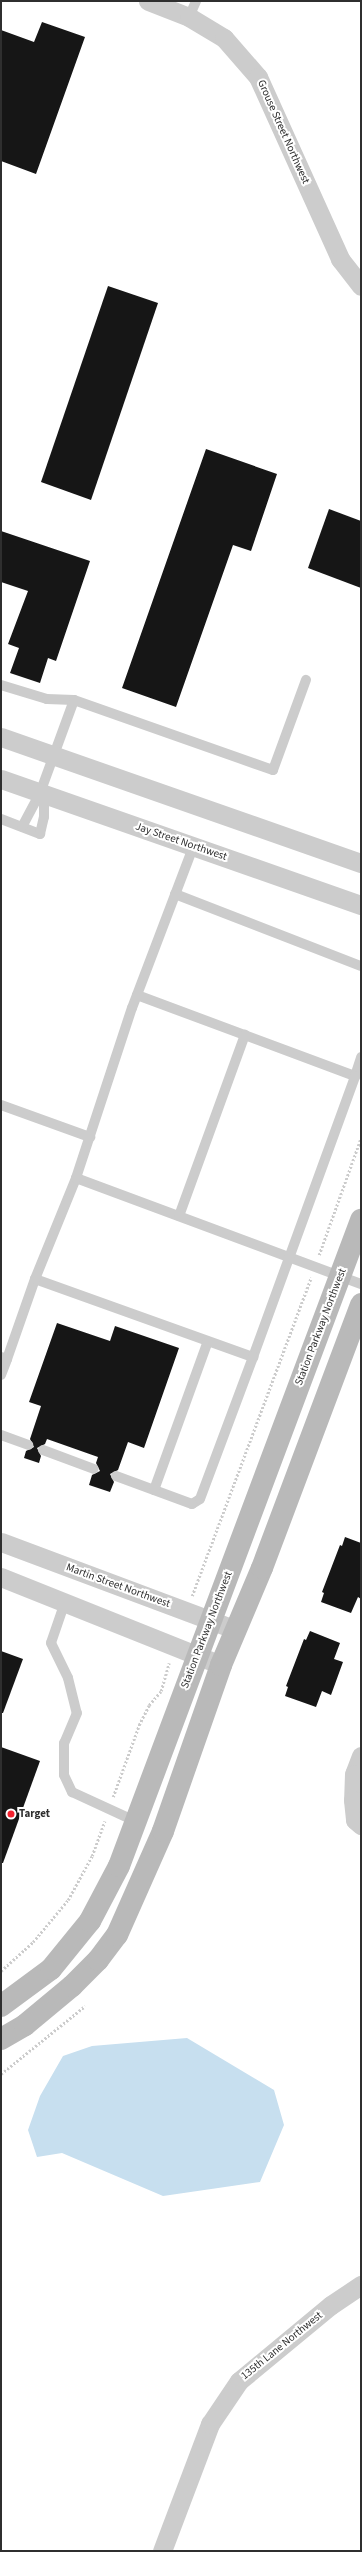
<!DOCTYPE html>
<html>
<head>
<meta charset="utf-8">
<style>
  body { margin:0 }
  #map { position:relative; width:362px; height:2552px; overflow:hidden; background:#fff; font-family:"Source Sans 3",sans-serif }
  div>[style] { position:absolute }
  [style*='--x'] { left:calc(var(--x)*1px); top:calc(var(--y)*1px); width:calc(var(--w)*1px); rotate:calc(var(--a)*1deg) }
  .water>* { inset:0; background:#c7dfef }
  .building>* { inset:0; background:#161616 }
  .path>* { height:2.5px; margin-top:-1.25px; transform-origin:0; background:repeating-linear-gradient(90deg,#ccc 0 2px,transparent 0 4px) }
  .lane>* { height:10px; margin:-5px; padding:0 5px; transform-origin:5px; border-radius:5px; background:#ccc }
  .street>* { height:19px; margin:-9.5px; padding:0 9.5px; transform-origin:9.5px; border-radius:9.5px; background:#ccc }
  .secondary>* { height:22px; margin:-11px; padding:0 11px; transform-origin:11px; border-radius:11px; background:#b9b9b9 }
  .dots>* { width:11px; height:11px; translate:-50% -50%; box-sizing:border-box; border:2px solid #fff; border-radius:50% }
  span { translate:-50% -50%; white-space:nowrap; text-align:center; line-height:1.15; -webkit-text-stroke:4px #fff; paint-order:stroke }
  .street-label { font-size:11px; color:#2f2f2f }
  .poi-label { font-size:11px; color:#2f2f2f; font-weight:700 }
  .left { translate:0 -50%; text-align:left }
  .frame { position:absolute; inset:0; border:2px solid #2f2f2f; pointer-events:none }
</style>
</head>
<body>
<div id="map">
  <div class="water">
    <i style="clip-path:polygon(187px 2038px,274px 2090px,284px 2125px,260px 2182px,163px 2196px,62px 2153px,37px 2157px,28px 2130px,40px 2096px,63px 2056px,92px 2046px)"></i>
  </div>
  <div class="building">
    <i style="clip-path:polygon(42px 22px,85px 37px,36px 174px,1px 161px,1px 30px,34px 42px)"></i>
    <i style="clip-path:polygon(108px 286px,158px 303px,91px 500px,41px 482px)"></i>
    <i style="clip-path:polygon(206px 449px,277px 474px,251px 551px,233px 545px,176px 707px,122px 688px)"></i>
    <i style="clip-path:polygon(329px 509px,361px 521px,361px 588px,308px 568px)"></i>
    <i style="clip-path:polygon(1px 531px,90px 561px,56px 661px,48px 658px,40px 683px,10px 673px,19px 648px,8px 644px,28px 591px,1px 582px)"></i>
    <i style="clip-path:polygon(57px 1323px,110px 1341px,115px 1326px,179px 1348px,144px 1448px,128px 1442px,118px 1470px,110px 1474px,114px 1482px,110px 1492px,89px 1485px,92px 1475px,100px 1471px,96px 1463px,98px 1457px,47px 1439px,45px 1444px,37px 1448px,41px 1456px,39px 1463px,24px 1458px,26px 1451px,34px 1447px,30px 1439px,41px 1406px,29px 1402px)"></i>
    <i style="clip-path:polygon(345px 1537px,361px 1543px,361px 1599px,358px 1597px,351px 1613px,321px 1602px,324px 1593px,322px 1592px,340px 1545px,342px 1546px)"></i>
    <i style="clip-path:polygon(310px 1631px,340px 1643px,334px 1659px,343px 1662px,331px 1695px,322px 1691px,316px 1707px,285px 1696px,288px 1687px,286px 1686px,304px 1639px,306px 1640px)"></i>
    <i style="clip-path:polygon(1px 1651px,23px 1659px,3px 1713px,1px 1713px)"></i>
    <i style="clip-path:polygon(1px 1747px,40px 1761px,3px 1863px,1px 1863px)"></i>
  </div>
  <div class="path">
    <i style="--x:319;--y:1255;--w:124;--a:-70.3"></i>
    <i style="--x:192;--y:1596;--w:340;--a:-69.5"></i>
    <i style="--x:113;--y:1797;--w:77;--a:-70.1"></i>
    <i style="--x:139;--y:1725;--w:22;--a:-63"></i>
    <i style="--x:149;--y:1705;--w:18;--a:-49"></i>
    <i style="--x:161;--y:1691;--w:29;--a:-74"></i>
    <i style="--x:1;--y:1971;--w:43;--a:-42.2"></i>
    <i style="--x:33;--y:1942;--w:55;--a:-50.2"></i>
    <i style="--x:68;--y:1900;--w:50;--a:-61.4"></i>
    <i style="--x:92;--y:1856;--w:37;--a:-70"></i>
    <i style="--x:1;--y:2074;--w:108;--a:-39"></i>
  </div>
  <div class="lane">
    <i style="--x:189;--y:17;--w:17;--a:-66"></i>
    <i style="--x:1;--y:685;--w:48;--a:16.9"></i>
    <i style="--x:47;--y:699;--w:27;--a:2"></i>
    <i style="--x:40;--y:793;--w:99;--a:-69.9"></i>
    <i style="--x:74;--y:700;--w:211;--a:19.4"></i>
    <i style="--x:273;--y:770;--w:96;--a:-69.9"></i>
    <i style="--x:1;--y:819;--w:42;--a:21"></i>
    <i style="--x:40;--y:834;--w:17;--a:-77"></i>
    <i style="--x:44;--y:817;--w:13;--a:-90"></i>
    <i style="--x:44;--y:804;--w:12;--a:-110"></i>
    <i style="--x:40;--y:793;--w:38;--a:118"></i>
    <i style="--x:175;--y:894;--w:199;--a:21.2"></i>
    <i style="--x:137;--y:995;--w:233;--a:20.4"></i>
    <i style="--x:355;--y:1076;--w:20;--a:-72"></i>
    <i style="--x:1;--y:1105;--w:95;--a:19.8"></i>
    <i style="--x:76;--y:1178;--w:304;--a:20.4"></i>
    <i style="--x:179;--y:1216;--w:193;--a:-70"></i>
    <i style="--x:35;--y:1279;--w:232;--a:19.7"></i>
    <i style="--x:253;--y:1357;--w:299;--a:-70"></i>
    <i style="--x:1;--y:1357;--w:6;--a:18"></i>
    <i style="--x:7;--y:1359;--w:85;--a:-70.7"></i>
    <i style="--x:35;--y:1279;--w:109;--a:-67.9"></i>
    <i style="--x:76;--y:1178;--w:179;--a:-71.8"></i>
    <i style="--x:132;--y:1008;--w:172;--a:-69.2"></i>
    <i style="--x:1;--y:1375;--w:17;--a:-69"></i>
    <i style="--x:1;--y:1435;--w:29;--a:20"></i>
    <i style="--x:43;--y:1450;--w:54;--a:20.4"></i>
    <i style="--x:116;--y:1476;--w:81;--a:20.2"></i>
    <i style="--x:192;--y:1504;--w:9;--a:-32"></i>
    <i style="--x:200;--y:1499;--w:152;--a:-69.5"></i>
    <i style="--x:154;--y:1490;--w:158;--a:-70.1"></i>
    <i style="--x:65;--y:1602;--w:43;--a:108.9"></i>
    <i style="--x:51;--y:1643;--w:39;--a:64"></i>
    <i style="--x:68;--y:1678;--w:36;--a:76"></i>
    <i style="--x:77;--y:1713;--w:33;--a:113"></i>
    <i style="--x:64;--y:1743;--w:32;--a:90"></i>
    <i style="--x:64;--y:1775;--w:19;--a:65"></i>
    <i style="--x:72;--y:1792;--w:69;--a:24.7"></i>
  </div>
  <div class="street">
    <i style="--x:148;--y:1;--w:44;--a:21.3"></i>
    <i style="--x:189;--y:17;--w:41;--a:31"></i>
    <i style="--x:224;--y:38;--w:52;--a:48.9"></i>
    <i style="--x:258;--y:77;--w:200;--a:65.7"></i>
    <i style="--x:340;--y:259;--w:34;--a:52"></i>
    <i style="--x:1;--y:737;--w:381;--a:19.3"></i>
    <i style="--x:1;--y:779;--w:381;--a:19.3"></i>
    <i style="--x:1;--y:1542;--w:251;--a:20.5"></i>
    <i style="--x:1;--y:1577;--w:237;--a:21.8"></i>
    <i style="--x:361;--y:1756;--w:19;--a:111"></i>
    <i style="--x:354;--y:1774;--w:26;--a:92"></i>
    <i style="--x:353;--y:1800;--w:20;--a:84"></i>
    <i style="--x:355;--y:1820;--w:8;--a:40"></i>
    <i style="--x:162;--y:2551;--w:136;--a:-69.3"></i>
    <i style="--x:210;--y:2424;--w:52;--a:-56"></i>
    <i style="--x:239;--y:2381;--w:119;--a:-39.6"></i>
    <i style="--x:331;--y:2305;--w:36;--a:-34"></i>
  </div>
  <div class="secondary">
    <i style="--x:1;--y:2006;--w:62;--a:-36.5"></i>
    <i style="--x:51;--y:1969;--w:62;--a:-50.9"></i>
    <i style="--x:90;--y:1921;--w:62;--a:-62.2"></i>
    <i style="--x:119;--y:1866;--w:690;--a:-69.46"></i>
    <i style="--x:1;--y:2039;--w:28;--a:-30"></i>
    <i style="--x:25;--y:2025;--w:61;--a:-39.7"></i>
    <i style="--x:72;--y:1986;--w:37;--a:-45"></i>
    <i style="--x:98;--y:1960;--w:31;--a:-53"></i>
    <i style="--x:117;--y:1935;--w:114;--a:-66.1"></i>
    <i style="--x:163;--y:1831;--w:176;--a:-70.7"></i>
    <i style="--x:221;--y:1665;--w:105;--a:-67.1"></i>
    <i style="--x:262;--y:1568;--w:282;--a:-69.4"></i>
  </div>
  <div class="dots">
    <i style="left:11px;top:1814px;background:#f52330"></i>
  </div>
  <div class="street-label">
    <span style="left:283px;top:132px;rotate:66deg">Grouse Street Northwest</span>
    <span style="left:181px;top:842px;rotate:19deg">Jay Street Northwest</span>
    <span style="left:321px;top:1327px;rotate:-69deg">Station Parkway Northwest</span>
    <span style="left:118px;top:1586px;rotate:20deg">Martin Street Northwest</span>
    <span style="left:207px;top:1630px;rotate:-69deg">Station Parkway Northwest</span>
    <span style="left:282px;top:2346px;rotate:-39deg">135th Lane Northwest</span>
  </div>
  <div class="poi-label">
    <span class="left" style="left:19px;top:1814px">Target</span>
  </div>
  <div class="frame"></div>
</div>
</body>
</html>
